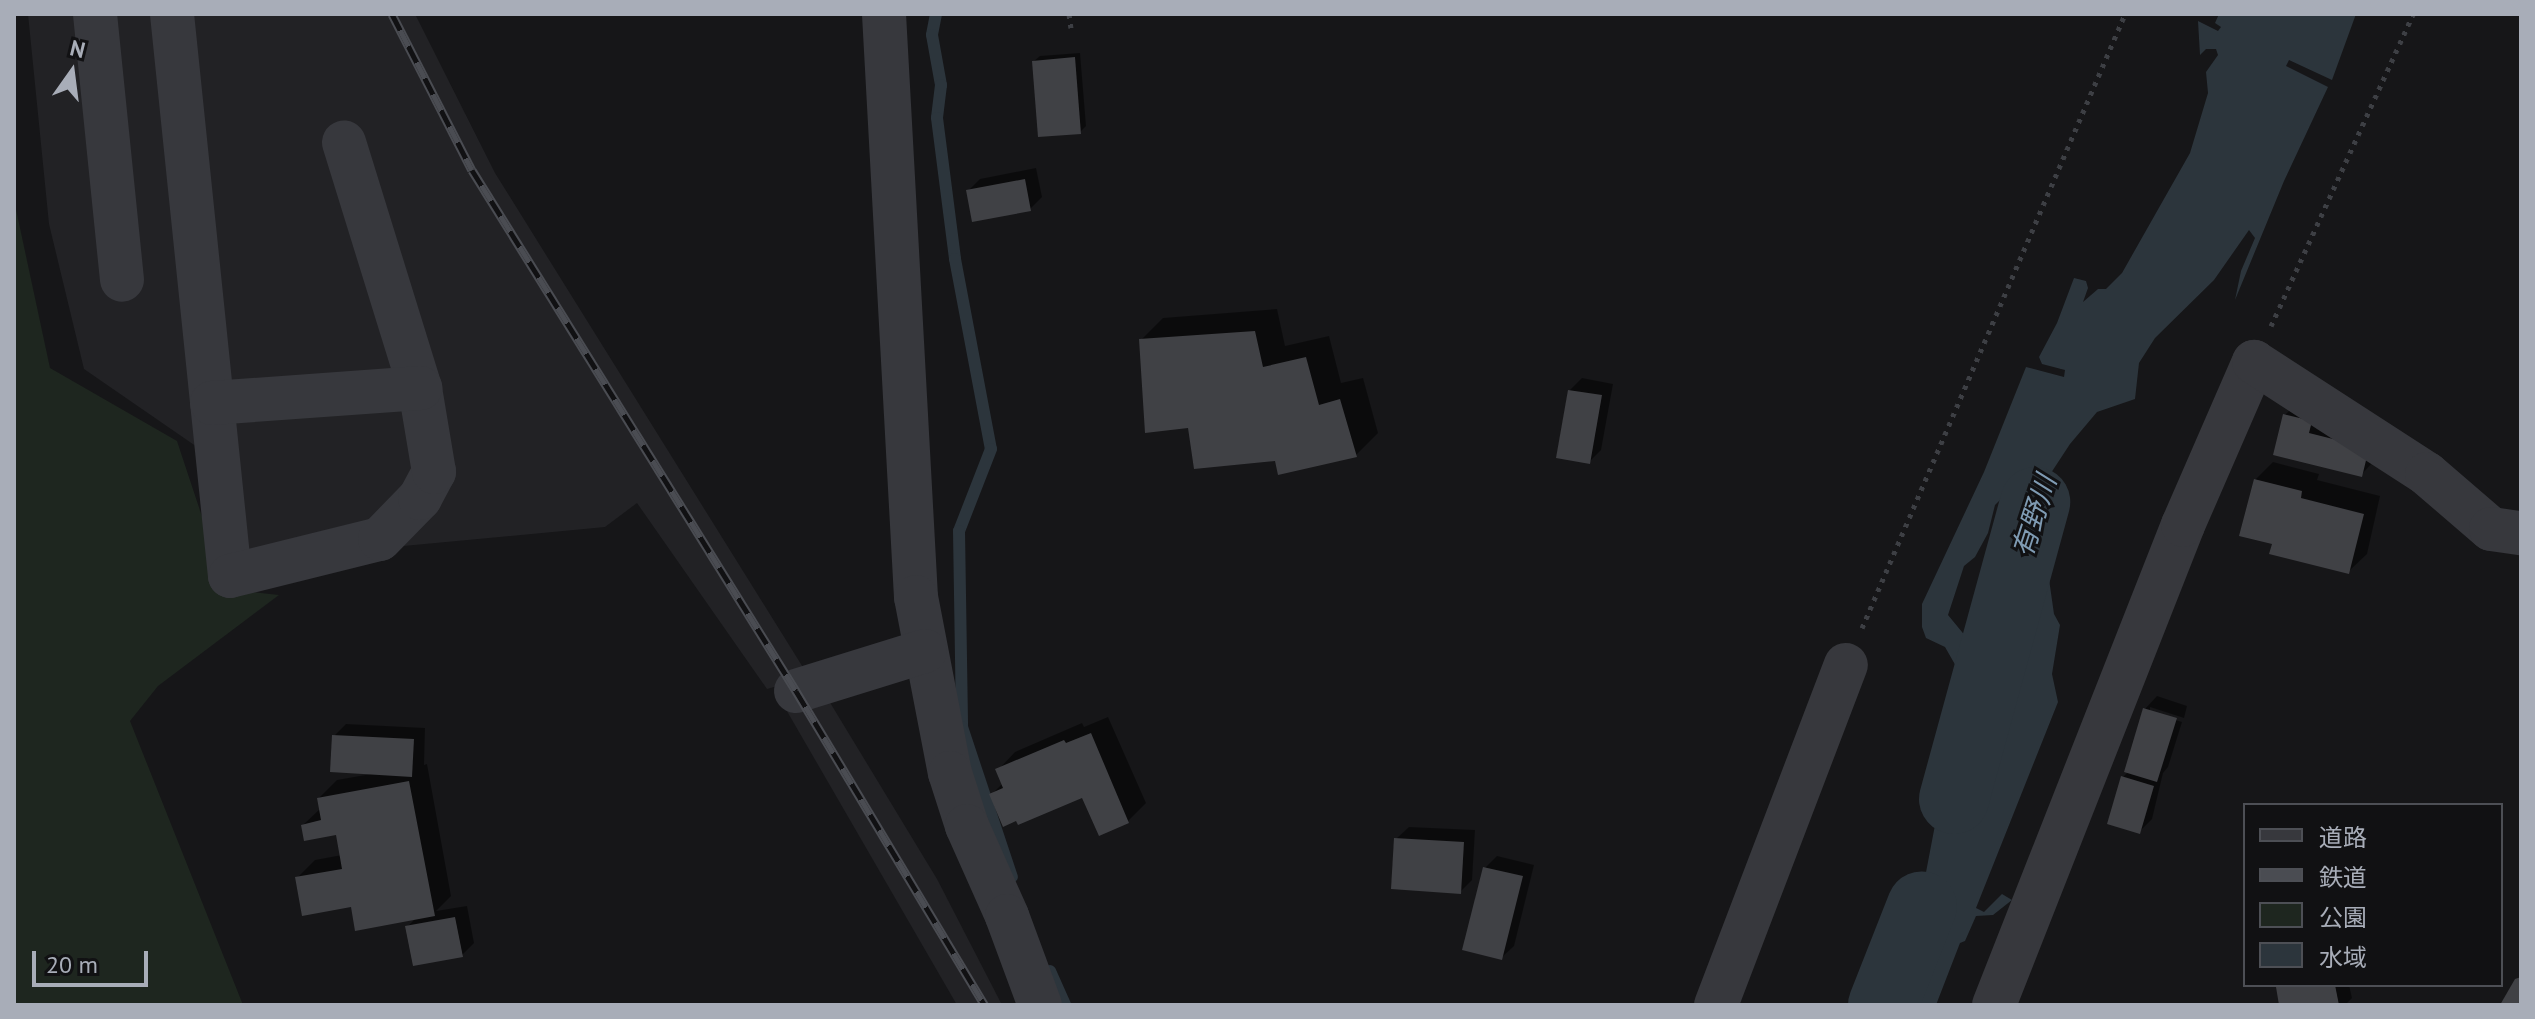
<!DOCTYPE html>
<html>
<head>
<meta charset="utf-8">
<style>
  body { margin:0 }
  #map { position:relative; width:2535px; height:1019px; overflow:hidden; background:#161618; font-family:"PT Sans","Noto Sans JP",sans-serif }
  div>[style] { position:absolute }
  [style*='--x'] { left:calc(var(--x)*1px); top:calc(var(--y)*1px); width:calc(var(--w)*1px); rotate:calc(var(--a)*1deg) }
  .built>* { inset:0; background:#222225 }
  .green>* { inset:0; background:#1e261f }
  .water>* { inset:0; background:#2c353c }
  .shadow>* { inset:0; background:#0007 }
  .stream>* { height:12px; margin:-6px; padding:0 6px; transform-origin:6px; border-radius:6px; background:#2c353c }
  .river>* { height:70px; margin:-35px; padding:0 35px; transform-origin:35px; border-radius:35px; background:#2c353c }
  .building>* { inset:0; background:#404145 }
  .path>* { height:5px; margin-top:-2.5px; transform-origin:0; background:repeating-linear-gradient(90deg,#3d3f44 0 4px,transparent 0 10px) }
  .minor>* { height:44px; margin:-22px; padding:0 22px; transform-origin:22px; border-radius:22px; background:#37383d }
  .rail>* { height:9px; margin-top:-4.5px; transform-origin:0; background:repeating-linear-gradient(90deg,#111113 0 18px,#4a4c52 0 36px); box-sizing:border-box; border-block:2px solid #4a4c52 }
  span { translate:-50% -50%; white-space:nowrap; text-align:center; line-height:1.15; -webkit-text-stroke:6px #111113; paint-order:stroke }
  .water-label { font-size:28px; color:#7f9bb3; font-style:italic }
  .frame { position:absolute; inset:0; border:16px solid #a8adb8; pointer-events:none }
  .legend { position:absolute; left:2243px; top:803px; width:260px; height:184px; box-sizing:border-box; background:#111113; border:2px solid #4d4f55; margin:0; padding:10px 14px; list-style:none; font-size:24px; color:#a8adb8 }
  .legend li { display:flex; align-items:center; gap:16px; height:40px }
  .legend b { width:40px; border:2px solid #4d4f55 }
  .north { position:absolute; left:32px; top:32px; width:80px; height:80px; -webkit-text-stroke:6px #111113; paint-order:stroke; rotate:14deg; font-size:22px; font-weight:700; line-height:32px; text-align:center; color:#a8adb8 }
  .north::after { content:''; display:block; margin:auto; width:28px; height:36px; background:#a8adb8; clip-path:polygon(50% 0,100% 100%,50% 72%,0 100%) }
  .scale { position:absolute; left:32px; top:951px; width:116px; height:36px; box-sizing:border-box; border:4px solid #a8adb8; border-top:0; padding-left:10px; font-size:24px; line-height:28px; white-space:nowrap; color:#a8adb8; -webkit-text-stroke:6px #111113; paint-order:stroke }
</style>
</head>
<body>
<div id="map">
  <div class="built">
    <i style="clip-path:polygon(28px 14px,415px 14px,495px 173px,809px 677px,767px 689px,637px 503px,605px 527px,244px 561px,229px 469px,84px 369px,49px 224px)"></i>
    <i style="clip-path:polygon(823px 691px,937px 879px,1002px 1005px,957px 1005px,784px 706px)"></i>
  </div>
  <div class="green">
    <i style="clip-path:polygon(14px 200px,50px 368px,177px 441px,226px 589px,279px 595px,158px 686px,130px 721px,243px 1005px,14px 1005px)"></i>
  </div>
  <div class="water">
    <i style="clip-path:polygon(evenodd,2219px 14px,2356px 14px,2332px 80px,2289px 60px,2286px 66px,2328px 87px,2284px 181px,2235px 300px,2241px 271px,2255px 238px,2249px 230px,2214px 280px,2155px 338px,2139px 363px,2135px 399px,2097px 412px,2070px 444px,2049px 476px,2029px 536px,2033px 549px,2048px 572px,2054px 614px,2060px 625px,2052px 674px,2058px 702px,1976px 908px,1984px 912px,2002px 894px,2012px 900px,1993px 915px,1976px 916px,1965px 941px,1960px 943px,1936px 1005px,1884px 1005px,1913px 906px,1923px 888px,1939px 804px,1938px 777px,1957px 760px,1957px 668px,1945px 647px,1926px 638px,1922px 627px,1922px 604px,1984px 472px,2026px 367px,2064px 377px,2065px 370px,2042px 364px,2039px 357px,2057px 323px,2074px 278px,2086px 281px,2088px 288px,2083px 302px,2098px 289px,2106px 289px,2122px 273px,2190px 153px,2208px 93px,2206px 72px,2218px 55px,2216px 49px,2206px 49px,2200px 55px,2198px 21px,2218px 31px,2221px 27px,2215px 23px,2219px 14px,2003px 497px,2006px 505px,1998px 520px,1999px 551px,2009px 571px,2013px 649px,1989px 740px,1980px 743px,1977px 734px,1986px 715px,1972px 696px,1979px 661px,1976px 649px,1948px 615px,1964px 566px,1975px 557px,1988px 533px,1995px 505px,2003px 497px)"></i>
  </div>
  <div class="shadow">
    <i style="clip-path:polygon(1080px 53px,1086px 126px,1080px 132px,1034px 61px,1040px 56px)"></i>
    <i style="clip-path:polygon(1036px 168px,1042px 197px,1030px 209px,968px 191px,980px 179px)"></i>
    <i style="clip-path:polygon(1277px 309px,1285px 346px,1329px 336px,1341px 383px,1363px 378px,1378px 433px,1356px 455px,1277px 459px,1190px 425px,1141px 340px,1163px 318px)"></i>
    <i style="clip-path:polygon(1582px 378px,1613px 384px,1601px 450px,1589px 462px,1570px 390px)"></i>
    <i style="clip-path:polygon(2297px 403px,2373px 462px,2361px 475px,2285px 415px)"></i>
    <i style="clip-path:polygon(2273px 462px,2319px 474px,2317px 480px,2380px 496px,2367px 554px,2349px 571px,2274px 542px,2255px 480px)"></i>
    <i style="clip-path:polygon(2157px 696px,2187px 706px,2184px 718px,2150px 707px,2150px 712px,2182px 722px,2168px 767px,2163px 773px,2152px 819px,2139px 832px,2109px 823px,2123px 777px,2129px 771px,2145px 709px)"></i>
    <i style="clip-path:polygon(1108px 717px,1146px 803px,1128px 821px,1083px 795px,991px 795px,1003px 783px,998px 770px,1015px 752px,1082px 723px,1084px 727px)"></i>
    <i style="clip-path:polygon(346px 724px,425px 728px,424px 765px,427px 764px,451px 896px,436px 911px,467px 906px,474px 943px,462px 955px,407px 927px,417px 917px,352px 905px,297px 878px,315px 860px,342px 855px,337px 833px,303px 825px,321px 808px,319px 798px,337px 780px,371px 774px,334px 736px)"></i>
    <i style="clip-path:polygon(1409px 827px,1475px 830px,1472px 880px,1460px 892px,1396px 839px)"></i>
    <i style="clip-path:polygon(1497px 856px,1534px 865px,1514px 946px,1501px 958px,1485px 868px)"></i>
    <i style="clip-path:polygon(2281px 985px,2349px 985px,2352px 998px,2345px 1005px,2281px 1005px)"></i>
  </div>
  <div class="stream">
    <i style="--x:936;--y:14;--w:21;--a:101"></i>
    <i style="--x:932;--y:35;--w:51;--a:79.8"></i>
    <i style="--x:941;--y:85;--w:33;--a:97"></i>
    <i style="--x:937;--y:118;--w:142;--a:82.7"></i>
    <i style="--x:955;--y:259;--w:193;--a:79.3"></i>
    <i style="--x:991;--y:449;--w:88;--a:111.3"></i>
    <i style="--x:959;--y:531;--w:196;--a:89.1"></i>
    <i style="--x:962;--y:727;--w:158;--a:71.6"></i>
    <i style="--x:1050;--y:971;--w:37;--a:66"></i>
  </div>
  <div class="river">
    <i style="--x:1954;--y:799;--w:308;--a:-74.7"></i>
    <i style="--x:1883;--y:1005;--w:106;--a:-68.5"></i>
  </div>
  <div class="building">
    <i style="clip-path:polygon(1075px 57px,1081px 134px,1038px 137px,1032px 61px)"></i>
    <i style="clip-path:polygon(1025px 179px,1031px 211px,972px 222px,966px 190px)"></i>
    <i style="clip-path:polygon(1255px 331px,1263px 367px,1306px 357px,1319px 405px,1340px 399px,1357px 457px,1278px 475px,1275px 461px,1194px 469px,1188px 428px,1145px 433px,1139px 339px)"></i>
    <i style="clip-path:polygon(1568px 390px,1602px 395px,1590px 464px,1556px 458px)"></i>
    <i style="clip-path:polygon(2283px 414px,2312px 421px,2309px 433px,2369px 448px,2362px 477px,2273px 455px)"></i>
    <i style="clip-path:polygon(2254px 479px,2302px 491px,2301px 498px,2364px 514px,2349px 574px,2269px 554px,2272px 544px,2239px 536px)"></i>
    <i style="clip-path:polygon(2143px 708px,2177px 718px,2157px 782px,2124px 772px)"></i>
    <i style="clip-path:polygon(1091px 733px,1129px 823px,1099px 836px,1082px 798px,1018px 825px,1016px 821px,1003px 827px,989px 794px,1003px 788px,995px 769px,1064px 740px,1066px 743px)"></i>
    <i style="clip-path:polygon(332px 735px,414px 739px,412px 777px,330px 772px)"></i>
    <i style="clip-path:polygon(2121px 776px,2154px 786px,2140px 834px,2107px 824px)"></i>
    <i style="clip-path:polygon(409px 781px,435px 916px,355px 931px,351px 907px,302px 916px,295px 877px,342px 869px,336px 835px,304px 841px,301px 825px,321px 820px,317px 798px)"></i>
    <i style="clip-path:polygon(1394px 838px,1464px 842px,1461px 894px,1391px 889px)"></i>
    <i style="clip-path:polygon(1483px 867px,1523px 876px,1502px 960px,1462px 950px)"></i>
    <i style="clip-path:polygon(455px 917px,463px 957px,413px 966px,405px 926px)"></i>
    <i style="clip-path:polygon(2521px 977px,2521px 1005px,2500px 1005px,2515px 979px)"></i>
    <i style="clip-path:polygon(2285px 985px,2335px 985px,2339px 1005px,2279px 1005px,2276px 987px)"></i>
  </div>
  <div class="path">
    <i style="--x:1069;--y:14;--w:14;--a:82"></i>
    <i style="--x:2271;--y:326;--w:343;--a:-65.5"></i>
    <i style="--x:1862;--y:628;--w:668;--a:-66.81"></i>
  </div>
  <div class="minor">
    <i style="--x:95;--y:14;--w:267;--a:84.2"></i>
    <i style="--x:172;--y:14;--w:565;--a:84.11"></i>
    <i style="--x:230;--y:576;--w:154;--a:-13.9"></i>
    <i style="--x:380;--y:539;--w:57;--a:-45.7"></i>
    <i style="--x:420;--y:498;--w:30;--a:-62"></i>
    <i style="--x:434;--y:472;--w:85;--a:-99.5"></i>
    <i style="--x:420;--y:388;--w:257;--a:-107.2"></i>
    <i style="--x:884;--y:14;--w:584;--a:86.86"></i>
    <i style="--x:916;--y:597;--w:179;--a:79.1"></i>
    <i style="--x:950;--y:773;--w:56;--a:72.2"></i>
    <i style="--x:967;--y:826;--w:98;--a:66"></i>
    <i style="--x:1007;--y:916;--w:95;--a:69.7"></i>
    <i style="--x:212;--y:403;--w:209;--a:-4.1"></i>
    <i style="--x:796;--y:691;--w:135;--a:-17.2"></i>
    <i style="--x:1716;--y:1005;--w:364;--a:-69.1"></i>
    <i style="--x:1994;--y:1005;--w:516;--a:-68.51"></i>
    <i style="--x:2183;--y:525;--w:178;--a:-66.5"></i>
    <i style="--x:2254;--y:362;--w:206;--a:32.9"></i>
    <i style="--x:2427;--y:474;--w:84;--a:40.7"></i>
    <i style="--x:2491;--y:529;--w:30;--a:8"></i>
  </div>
  <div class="rail">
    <i style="--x:392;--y:14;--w:175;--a:62.9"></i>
    <i style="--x:472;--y:170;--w:614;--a:58.12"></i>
    <i style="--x:796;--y:691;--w:366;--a:59"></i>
  </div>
  <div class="water-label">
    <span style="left:2034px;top:516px;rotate:-72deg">有野川</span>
  </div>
  <div class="frame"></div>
  <ul class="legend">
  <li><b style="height:10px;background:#37383d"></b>道路</li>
  <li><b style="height:10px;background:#4a4c52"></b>鉄道</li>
  <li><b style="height:22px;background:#1e261f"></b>公園</li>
  <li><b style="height:22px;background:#2c353c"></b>水域</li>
  </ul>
  <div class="north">N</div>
  <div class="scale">20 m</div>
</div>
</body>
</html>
